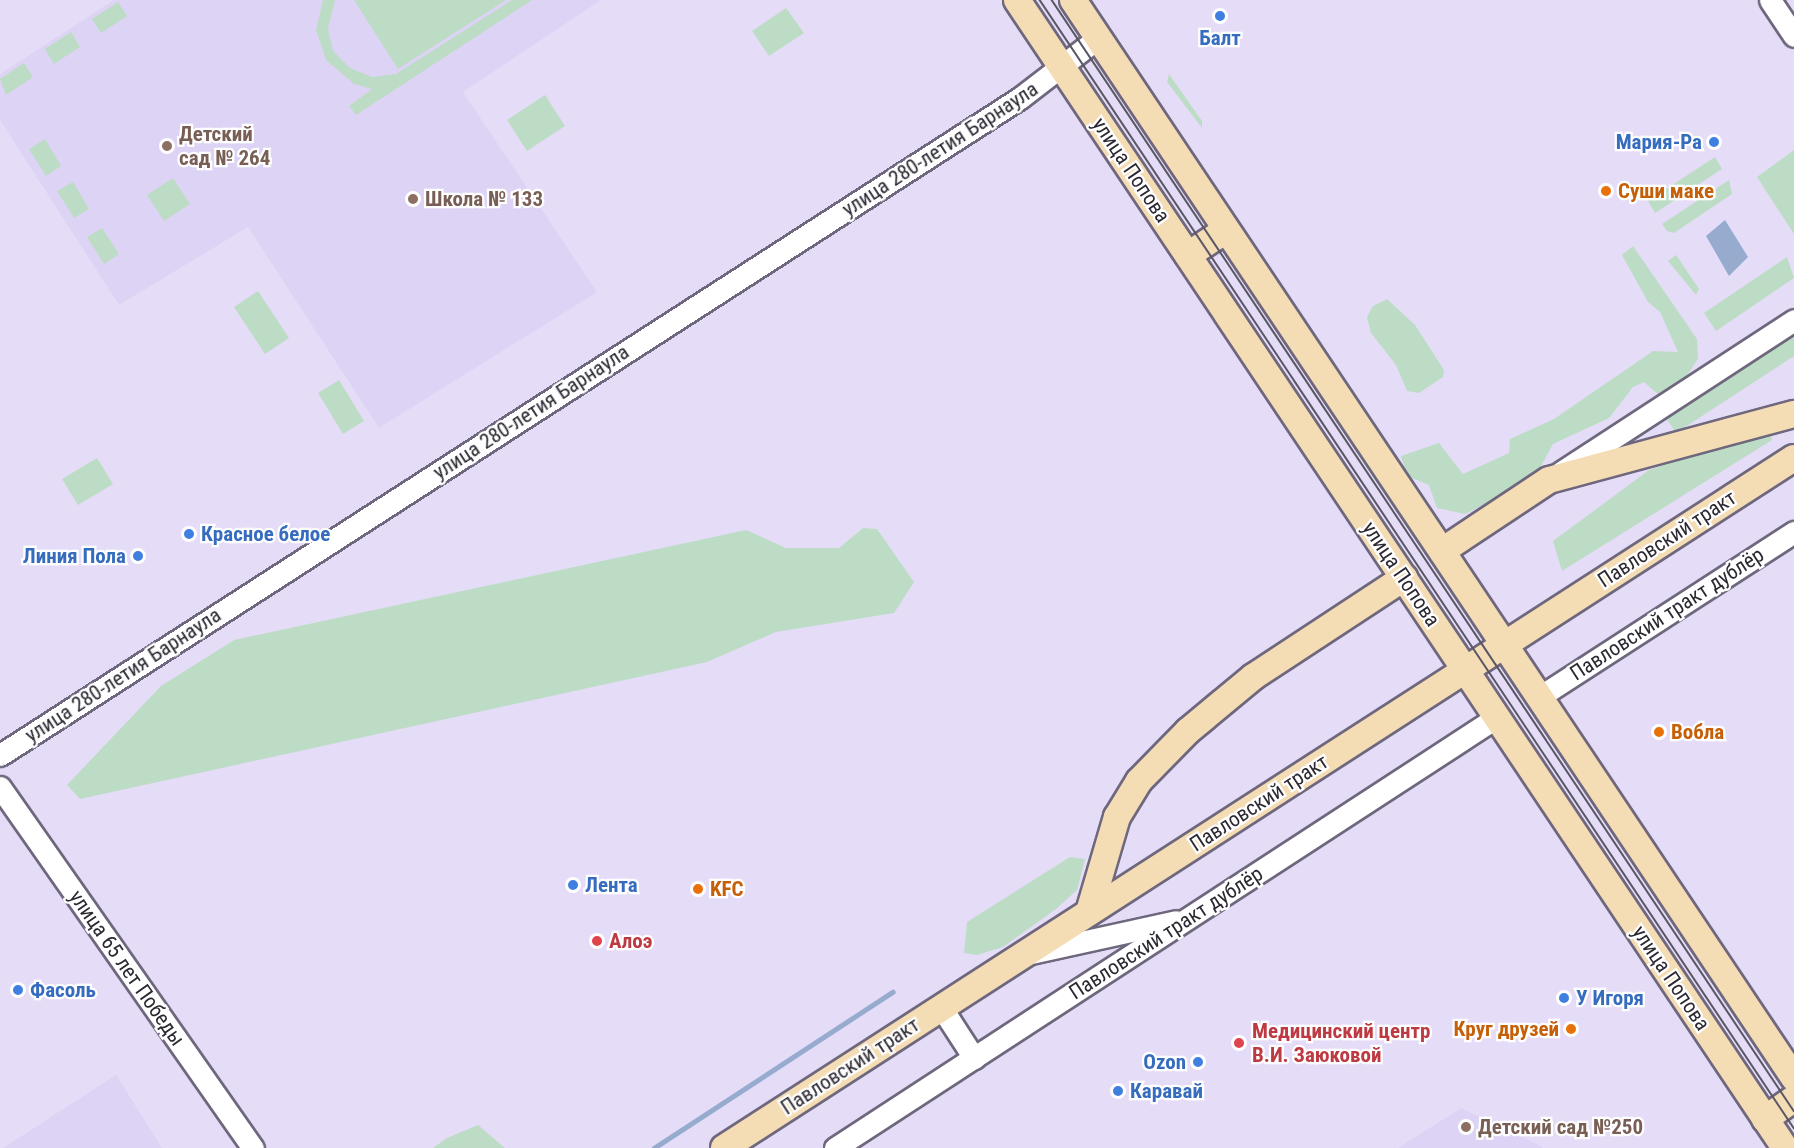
<!DOCTYPE html>
<html>
<head>
<meta charset="utf-8">
<style>
  body { margin:0 }
  #map { position:relative; width:1794px; height:1148px; overflow:hidden; background:#e5ddf7; font-family:"Roboto Condensed",sans-serif }
  div>[style] { position:absolute }
  [style*='--x'] { left:calc(var(--x)*1px); top:calc(var(--y)*1px); width:calc(var(--w)*1px); rotate:calc(var(--a)*1deg) }
  .built>* { inset:0; background:#ddd3f4 }
  .green>* { inset:0; background:#bddcc5 }
  .water>* { inset:0; background:#96abce }
  .stream>* { height:4.5px; margin:-2.25px; padding:0 2.25px; transform-origin:2.25px; border-radius:2.25px; background:#96abce }
  .roads { filter:drop-shadow(2px 0 #6e677d) drop-shadow(-2px 0 #6e677d) drop-shadow(0 2px #6e677d) drop-shadow(0 -2px #6e677d) }
  .minor>* { height:21px; margin:-10.5px; padding:0 10.5px; transform-origin:10.5px; border-radius:10.5px; background:#fff }
  .major>* { height:26px; margin:-13px; padding:0 13px; transform-origin:13px; border-radius:13px; background:#f4dcb5 }
  .tram>* { height:1.5px; margin:-0.75px; padding:0 0.75px; transform-origin:0.75px; border-radius:0.75px; background:#5a5664 }
  .dots>* { width:16px; height:16px; translate:-50% -50%; box-sizing:border-box; border:3px solid #fff; border-radius:50% }
  span { translate:-50% -50%; white-space:nowrap; text-align:center; line-height:1.15; -webkit-text-stroke:4.5px #fff; paint-order:stroke }
  .shop-label { font-size:21px; color:#366cbe; font-weight:700 }
  .right { translate:-100% -50%; text-align:right }
  .left { translate:0 -50%; text-align:left }
  .education-label { font-size:21px; color:#785e54; font-weight:700 }
  .street-label { font-size:21px; color:#2b2832 }
  .food-label { font-size:21px; color:#c56008; font-weight:700 }
  .health-label { font-size:21px; color:#be3a42; font-weight:700 }
</style>
</head>
<body>
<div id="map">
  <div class="built">
    <i style="clip-path:polygon(114px 0,601px 0,463px 92px,597px 292px,379px 428px,248px 227px,119px 305px,0 120px,0 74px)"></i>
    <i style="clip-path:polygon(116px 1075px,162px 1148px,3px 1148px)"></i>
    <i style="clip-path:polygon(1461px 1108px,1541px 1146px,1543px 1148px,1398px 1148px)"></i>
  </div>
  <div class="green">
    <i style="clip-path:polygon(323px 0,335px 0,328px 29px,333px 51px,350px 68px,372px 77px,396px 74px,512px 0,532px 0,356px 115px,349px 106px,372px 89px,354px 84px,326px 60px,316px 30px)"></i>
    <i style="clip-path:polygon(354px 0,506px 0,398px 69px)"></i>
    <i style="clip-path:polygon(118px 2px,127px 16px,101px 33px,92px 19px)"></i>
    <i style="clip-path:polygon(786px 8px,804px 33px,769px 56px,752px 31px)"></i>
    <i style="clip-path:polygon(71px 32px,80px 47px,54px 64px,45px 49px)"></i>
    <i style="clip-path:polygon(24px 63px,33px 77px,6px 95px,0 79px)"></i>
    <i style="clip-path:polygon(1169px 74px,1202px 121px,1202px 128px,1167px 82px)"></i>
    <i style="clip-path:polygon(545px 95px,565px 126px,527px 151px,507px 120px)"></i>
    <i style="clip-path:polygon(45px 139px,61px 166px,46px 176px,29px 149px)"></i>
    <i style="clip-path:polygon(1794px 150px,1794px 234px,1757px 177px)"></i>
    <i style="clip-path:polygon(1715px 157px,1722px 169px,1655px 213px,1648px 201px)"></i>
    <i style="clip-path:polygon(173px 178px,190px 204px,164px 221px,147px 195px)"></i>
    <i style="clip-path:polygon(1729px 180px,1732px 194px,1674px 233px,1667px 231px,1662px 224px)"></i>
    <i style="clip-path:polygon(73px 182px,89px 209px,74px 218px,57px 191px)"></i>
    <i style="clip-path:polygon(102px 228px,119px 254px,104px 264px,87px 237px)"></i>
    <i style="clip-path:polygon(1633px 246px,1697px 339px,1698px 359px,1677px 390px,1659px 395px,1644px 382px,1633px 387px,1609px 418px,1553px 444px,1535px 477px,1523px 485px,1465px 514px,1437px 508px,1429px 485px,1407px 476px,1401px 456px,1439px 443px,1463px 474px,1509px 453px,1510px 439px,1554px 419px,1653px 351px,1678px 352px,1660px 312px,1648px 302px,1622px 255px)"></i>
    <i style="clip-path:polygon(1676px 255px,1699px 289px,1696px 295px,1668px 261px)"></i>
    <i style="clip-path:polygon(1787px 257px,1794px 278px,1716px 331px,1704px 313px)"></i>
    <i style="clip-path:polygon(258px 291px,289px 338px,265px 354px,234px 307px)"></i>
    <i style="clip-path:polygon(1387px 299px,1415px 325px,1444px 370px,1443px 377px,1419px 393px,1407px 391px,1396px 365px,1371px 333px,1367px 317px,1373px 306px)"></i>
    <i style="clip-path:polygon(1794px 331px,1794px 356px,1676px 433px,1665px 416px)"></i>
    <i style="clip-path:polygon(339px 380px,364px 421px,343px 434px,318px 393px)"></i>
    <i style="clip-path:polygon(1769px 429px,1772px 440px,1562px 571px,1553px 541px,1649px 470px)"></i>
    <i style="clip-path:polygon(97px 458px,113px 484px,78px 505px,62px 479px)"></i>
    <i style="clip-path:polygon(863px 528px,877px 529px,914px 582px,894px 613px,776px 632px,707px 662px,80px 799px,67px 785px,161px 686px,234px 640px,746px 530px,786px 548px,839px 548px)"></i>
    <i style="clip-path:polygon(1070px 857px,1085px 859px,1077px 890px,1056px 909px,1003px 947px,977px 955px,964px 953px,967px 922px)"></i>
    <i style="clip-path:polygon(478px 1125px,505px 1148px,433px 1148px,447px 1138px)"></i>
  </div>
  <div class="water">
    <i style="clip-path:polygon(1725px 220px,1748px 257px,1729px 276px,1706px 236px)"></i>
  </div>
  <div class="stream">
    <i style="--x:654;--y:1148;--w:285;--a:-33.2"></i>
  </div>
  <div class="roads">
    <div class="minor">
      <i style="--x:1770;--y:0;--w:43;--a:56.3"></i>
      <i style="--x:1561;--y:472;--w:278;--a:-33.1"></i>
      <i style="--x:1539;--y:697;--w:304;--a:-32.9"></i>
      <i style="--x:0;--y:755;--w:1213;--a:-32.79"></i>
      <i style="--x:1020;--y:98;--w:98;--a:-37.6"></i>
      <i style="--x:0;--y:787;--w:441;--a:55"></i>
      <i style="--x:1031;--y:953;--w:148;--a:-12.4"></i>
      <i style="--x:941;--y:1007;--w:61;--a:57.1"></i>
      <i style="--x:835;--y:1148;--w:790;--a:-33.07"></i>
    </div>
    <div class="major">
      <i style="--x:1017;--y:0;--w:1381;--a:56.22"></i>
      <i style="--x:1073;--y:0;--w:1297;--a:56.22"></i>
      <i style="--x:1188;--y:255;--w:45;--a:-33.3"></i>
      <i style="--x:1442;--y:551;--w:128;--a:-33.6"></i>
      <i style="--x:1549;--y:480;--w:254;--a:-15.1"></i>
      <i style="--x:1089;--y:912;--w:99;--a:-73.6"></i>
      <i style="--x:1117;--y:817;--w:42;--a:-58.6"></i>
      <i style="--x:1139;--y:781;--w:70;--a:-45.6"></i>
      <i style="--x:1188;--y:731;--w:85;--a:-39.7"></i>
      <i style="--x:1253;--y:677;--w:181;--a:-33.3"></i>
      <i style="--x:1765;--y:1119;--w:35;--a:-35"></i>
      <i style="--x:724;--y:1148;--w:1273;--a:-32.82"></i>
    </div>
  </div>
  <div class="tram">
    <i style="--x:1040;--y:0;--w:1357;--a:56.24"></i>
    <i style="--x:1052;--y:0;--w:1336;--a:56.26"></i>
  </div>
  <div class="dots">
    <i style="left:1220px;top:16px;background:#3f7fe0"></i>
    <i style="left:1714px;top:142px;background:#3f7fe0"></i>
    <i style="left:167px;top:146px;background:#8d6e63"></i>
    <i style="left:1606px;top:191px;background:#e8710a"></i>
    <i style="left:413px;top:199px;background:#8d6e63"></i>
    <i style="left:189px;top:534px;background:#3f7fe0"></i>
    <i style="left:138px;top:556px;background:#3f7fe0"></i>
    <i style="left:1659px;top:732px;background:#e8710a"></i>
    <i style="left:573px;top:885px;background:#3f7fe0"></i>
    <i style="left:698px;top:889px;background:#e8710a"></i>
    <i style="left:597px;top:941px;background:#e0444e"></i>
    <i style="left:18px;top:990px;background:#3f7fe0"></i>
    <i style="left:1564px;top:998px;background:#3f7fe0"></i>
    <i style="left:1571px;top:1029px;background:#e8710a"></i>
    <i style="left:1239px;top:1043px;background:#e0444e"></i>
    <i style="left:1198px;top:1062px;background:#3f7fe0"></i>
    <i style="left:1118px;top:1091px;background:#3f7fe0"></i>
    <i style="left:1466px;top:1127px;background:#8d6e63"></i>
  </div>
  <div class="shop-label">
    <span style="left:1220px;top:38px">Балт</span>
    <span class="right" style="left:1702px;top:142px">Мария-Ра</span>
    <span class="left" style="left:201px;top:534px">Красное белое</span>
    <span class="right" style="left:126px;top:556px">Линия Пола</span>
    <span class="left" style="left:585px;top:885px">Лента</span>
    <span class="left" style="left:30px;top:990px">Фасоль</span>
    <span class="left" style="left:1576px;top:998px">У Игоря</span>
    <span class="right" style="left:1186px;top:1062px">Ozon</span>
    <span class="left" style="left:1130px;top:1091px">Каравай</span>
  </div>
  <div class="education-label">
    <span class="left" style="left:179px;top:146px">Детский<br>сад № 264</span>
    <span class="left" style="left:425px;top:199px">Школа № 133</span>
    <span class="left" style="left:1478px;top:1127px">Детский сад №250</span>
  </div>
  <div class="street-label">
    <span style="left:940px;top:149px;rotate:-33deg">улица 280-летия Барнаула</span>
    <span style="left:1131px;top:170px;rotate:56deg">улица Попова</span>
    <span style="left:531px;top:412px;rotate:-33deg">улица 280-летия Барнаула</span>
    <span style="left:1667px;top:539px;rotate:-33deg">Павловский тракт</span>
    <span style="left:1401px;top:574px;rotate:56deg">улица Попова</span>
    <span style="left:1667px;top:614px;rotate:-33deg">Павловский тракт дублёр</span>
    <span style="left:123px;top:675px;rotate:-33deg">улица 280-летия Барнаула</span>
    <span style="left:1259px;top:803px;rotate:-33deg">Павловский тракт</span>
    <span style="left:1166px;top:933px;rotate:-33deg">Павловский тракт дублёр</span>
    <span style="left:127px;top:968px;rotate:55deg">улица 65 лет Победы</span>
    <span style="left:1671px;top:978px;rotate:56deg">улица Попова</span>
    <span style="left:850px;top:1066px;rotate:-33deg">Павловский тракт</span>
  </div>
  <div class="food-label">
    <span class="left" style="left:1618px;top:191px">Суши маке</span>
    <span class="left" style="left:1671px;top:732px">Вобла</span>
    <span class="left" style="left:710px;top:889px">KFC</span>
    <span class="right" style="left:1559px;top:1029px">Круг друзей</span>
  </div>
  <div class="health-label">
    <span class="left" style="left:609px;top:941px">Алоэ</span>
    <span class="left" style="left:1252px;top:1043px">Медицинский центр<br>В.И. Заюковой</span>
  </div>
</div>
</body>
</html>
